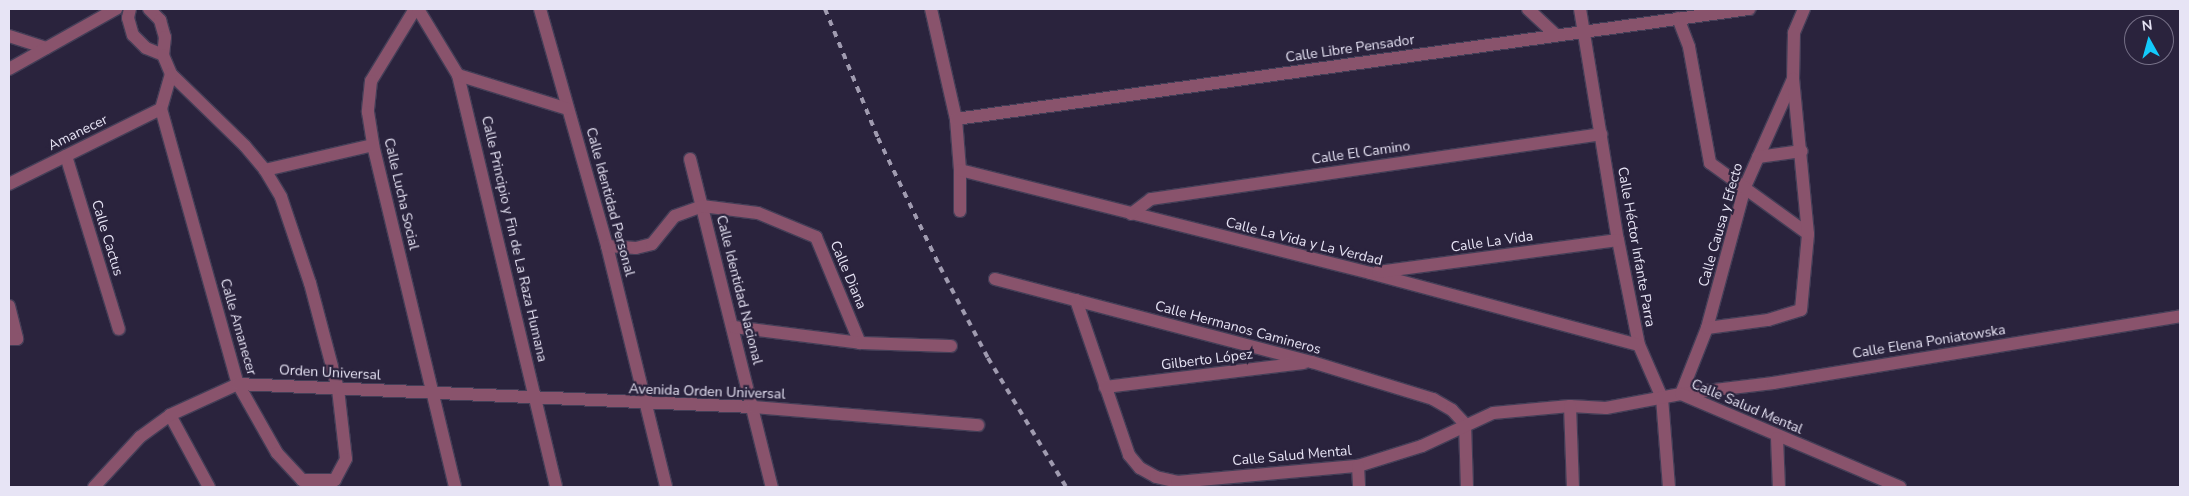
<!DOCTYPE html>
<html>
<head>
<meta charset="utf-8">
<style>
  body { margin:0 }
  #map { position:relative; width:2189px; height:496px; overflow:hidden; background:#2a233d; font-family:"Nunito Sans",sans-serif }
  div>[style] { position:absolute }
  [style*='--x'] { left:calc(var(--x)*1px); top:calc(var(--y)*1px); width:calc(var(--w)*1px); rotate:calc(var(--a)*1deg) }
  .roads { filter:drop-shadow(1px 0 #443e57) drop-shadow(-1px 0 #443e57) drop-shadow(0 1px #443e57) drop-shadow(0 -1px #443e57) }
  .minor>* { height:12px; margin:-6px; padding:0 6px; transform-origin:6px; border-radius:6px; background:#89536c }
  .rail>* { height:4px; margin-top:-2px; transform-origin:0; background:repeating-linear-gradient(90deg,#a09bb0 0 6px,transparent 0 12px) }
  span { translate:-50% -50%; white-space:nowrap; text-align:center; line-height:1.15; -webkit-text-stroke:4.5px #2a233d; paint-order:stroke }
  .street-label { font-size:14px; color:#e7e4f5 }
  .frame { position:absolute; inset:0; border:10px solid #e7e4f5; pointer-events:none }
  .north { position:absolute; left:2124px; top:15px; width:50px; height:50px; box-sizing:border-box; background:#2a233d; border:1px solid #767087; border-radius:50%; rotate:353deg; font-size:14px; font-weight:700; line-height:20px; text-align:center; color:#e7e4f5 }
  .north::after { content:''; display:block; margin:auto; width:18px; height:22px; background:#13cafb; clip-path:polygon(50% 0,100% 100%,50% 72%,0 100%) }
</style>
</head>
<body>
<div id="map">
  <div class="roads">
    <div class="minor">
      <i style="--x:130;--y:9;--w:9;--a:103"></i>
      <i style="--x:128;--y:18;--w:18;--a:74"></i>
      <i style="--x:133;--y:35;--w:18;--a:45"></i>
      <i style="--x:146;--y:48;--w:18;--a:22"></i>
      <i style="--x:149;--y:9;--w:16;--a:45"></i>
      <i style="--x:160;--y:20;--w:18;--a:74"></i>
      <i style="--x:165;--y:37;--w:18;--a:96"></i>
      <i style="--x:163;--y:55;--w:21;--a:67"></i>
      <i style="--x:171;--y:74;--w:103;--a:44.2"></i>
      <i style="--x:245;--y:146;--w:31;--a:50"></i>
      <i style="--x:265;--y:170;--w:31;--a:59"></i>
      <i style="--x:281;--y:197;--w:91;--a:71.4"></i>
      <i style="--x:310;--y:283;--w:110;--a:75.2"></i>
      <i style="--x:338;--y:389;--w:70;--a:83.5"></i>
      <i style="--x:346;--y:459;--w:24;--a:118"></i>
      <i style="--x:415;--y:9;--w:84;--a:121.4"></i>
      <i style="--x:371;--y:81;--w:31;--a:96"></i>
      <i style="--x:368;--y:112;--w:33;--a:81"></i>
      <i style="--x:373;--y:145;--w:352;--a:76.5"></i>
      <i style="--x:418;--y:9;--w:77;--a:58.8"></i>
      <i style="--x:458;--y:75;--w:423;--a:76.6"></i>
      <i style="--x:540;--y:9;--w:246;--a:74.2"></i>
      <i style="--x:607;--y:246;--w:248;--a:76.2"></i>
      <i style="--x:931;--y:9;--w:113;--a:77.2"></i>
      <i style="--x:956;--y:119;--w:51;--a:85.5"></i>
      <i style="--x:960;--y:170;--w:41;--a:90"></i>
      <i style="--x:1528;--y:9;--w:38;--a:43"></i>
      <i style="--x:1580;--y:9;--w:234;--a:80.7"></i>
      <i style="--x:1618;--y:240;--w:107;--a:78.7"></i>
      <i style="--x:1639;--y:345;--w:58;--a:66.5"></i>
      <i style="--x:1662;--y:398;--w:89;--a:85.5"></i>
      <i style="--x:1804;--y:9;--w:26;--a:113"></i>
      <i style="--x:1794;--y:33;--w:46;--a:91.2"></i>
      <i style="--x:1793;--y:79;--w:118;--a:114"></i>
      <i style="--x:1745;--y:187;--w:146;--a:105.1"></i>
      <i style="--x:1707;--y:328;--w:71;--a:111.5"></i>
      <i style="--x:1681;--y:394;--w:93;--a:-6.8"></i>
      <i style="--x:1773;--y:383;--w:412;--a:-9.3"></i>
      <i style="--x:1678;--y:18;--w:31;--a:69"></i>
      <i style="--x:1689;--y:47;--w:118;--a:79.7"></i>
      <i style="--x:1710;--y:163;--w:121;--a:35.9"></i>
      <i style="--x:9;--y:36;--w:39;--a:18"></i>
      <i style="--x:9;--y:69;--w:123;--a:-29.3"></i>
      <i style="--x:171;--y:74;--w:36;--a:106"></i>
      <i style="--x:161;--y:109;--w:286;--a:74.4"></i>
      <i style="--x:238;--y:384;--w:79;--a:60.5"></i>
      <i style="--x:277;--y:453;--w:37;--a:47"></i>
      <i style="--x:302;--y:480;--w:33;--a:0"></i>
      <i style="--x:458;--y:75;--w:115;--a:17.2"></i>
      <i style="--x:956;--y:119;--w:801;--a:-7.9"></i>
      <i style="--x:66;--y:156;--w:181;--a:73"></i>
      <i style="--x:1758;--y:157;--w:44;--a:-7.8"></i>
      <i style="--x:690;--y:159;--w:338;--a:76"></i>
      <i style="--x:265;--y:170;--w:111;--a:-13"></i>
      <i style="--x:960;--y:170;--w:423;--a:14.1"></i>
      <i style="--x:1370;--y:273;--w:278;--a:15"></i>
      <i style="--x:9;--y:184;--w:169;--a:-26.3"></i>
      <i style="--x:1131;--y:214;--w:25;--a:-37"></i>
      <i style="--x:1151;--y:199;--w:455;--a:-8.2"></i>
      <i style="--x:607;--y:246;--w:29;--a:4"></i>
      <i style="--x:636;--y:248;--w:16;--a:-14"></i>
      <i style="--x:652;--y:244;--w:36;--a:-51"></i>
      <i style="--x:675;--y:216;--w:29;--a:-20"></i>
      <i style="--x:702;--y:206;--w:56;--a:7.1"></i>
      <i style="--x:758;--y:213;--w:63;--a:22.5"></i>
      <i style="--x:816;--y:237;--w:115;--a:67.5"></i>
      <i style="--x:1378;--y:272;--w:242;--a:-7.6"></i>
      <i style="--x:995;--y:279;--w:328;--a:14.7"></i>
      <i style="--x:1312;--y:362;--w:127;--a:17"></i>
      <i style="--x:1433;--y:399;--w:22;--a:30"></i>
      <i style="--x:1452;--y:410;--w:19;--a:47"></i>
      <i style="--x:1465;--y:424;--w:63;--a:88.2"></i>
      <i style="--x:1076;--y:300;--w:164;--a:71.1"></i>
      <i style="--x:1129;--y:455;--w:17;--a:50"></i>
      <i style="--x:1140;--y:468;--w:18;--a:29"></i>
      <i style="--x:1156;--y:477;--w:22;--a:13"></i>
      <i style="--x:1177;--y:482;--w:182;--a:-5.1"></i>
      <i style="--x:1358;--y:466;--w:67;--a:-17.4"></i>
      <i style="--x:1422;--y:446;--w:78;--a:-24.9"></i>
      <i style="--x:1493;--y:413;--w:77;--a:-5.2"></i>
      <i style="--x:1570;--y:406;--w:36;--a:3"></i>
      <i style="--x:1606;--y:408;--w:76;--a:-10.6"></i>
      <i style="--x:1681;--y:394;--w:238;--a:23"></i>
      <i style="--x:9;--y:306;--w:34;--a:76"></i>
      <i style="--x:17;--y:339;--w:8;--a:180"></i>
      <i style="--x:734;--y:327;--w:127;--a:7.2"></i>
      <i style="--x:860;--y:343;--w:91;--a:1.9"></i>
      <i style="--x:1707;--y:328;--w:62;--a:-7.5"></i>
      <i style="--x:1768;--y:320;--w:34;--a:-17"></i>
      <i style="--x:1801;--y:310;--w:76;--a:-84.7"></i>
      <i style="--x:1808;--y:234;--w:156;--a:-95.5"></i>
      <i style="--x:1105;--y:387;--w:200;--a:-6.9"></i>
      <i style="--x:1570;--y:406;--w:81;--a:87.9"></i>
      <i style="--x:170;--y:415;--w:82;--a:61.6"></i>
      <i style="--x:1777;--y:438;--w:49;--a:87.7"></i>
      <i style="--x:1358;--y:466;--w:21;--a:87"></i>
      <i style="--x:94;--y:487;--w:68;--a:-47.4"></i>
      <i style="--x:140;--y:437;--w:37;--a:-36"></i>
      <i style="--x:170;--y:415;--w:75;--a:-24.5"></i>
      <i style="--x:238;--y:384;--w:516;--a:2.56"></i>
      <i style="--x:753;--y:407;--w:226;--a:4.6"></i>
    </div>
  </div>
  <div class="rail">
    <i style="--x:825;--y:9;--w:139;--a:67.7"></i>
    <i style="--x:878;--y:138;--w:143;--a:64.3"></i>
    <i style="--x:940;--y:267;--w:103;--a:62.2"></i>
    <i style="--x:988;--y:358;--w:151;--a:58.8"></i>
  </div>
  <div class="street-label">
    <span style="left:1350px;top:49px;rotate:-8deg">Calle Libre Pensador</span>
    <span style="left:78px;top:133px;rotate:-26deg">Amanecer</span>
    <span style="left:1361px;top:153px;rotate:-8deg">Calle El Camino</span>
    <span style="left:401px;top:194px;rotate:77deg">Calle Lucha Social</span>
    <span style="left:610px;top:202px;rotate:75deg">Calle Identidad Personal</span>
    <span style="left:1721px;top:225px;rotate:-74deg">Calle Causa y Efecto</span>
    <span style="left:107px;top:238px;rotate:73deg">Calle Cactus</span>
    <span style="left:514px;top:239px;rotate:77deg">Calle Principio y Fin de La Raza Humana</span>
    <span style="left:1304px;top:242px;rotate:14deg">Calle La Vida y La Verdad</span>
    <span style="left:1492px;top:242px;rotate:-8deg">Calle La Vida</span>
    <span style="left:1636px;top:247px;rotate:80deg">Calle Héctor Infante Parra</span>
    <span style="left:848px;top:275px;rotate:67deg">Calle Diana</span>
    <span style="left:739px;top:290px;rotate:76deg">Calle Identidad Nacional</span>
    <span style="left:238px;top:327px;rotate:74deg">Calle Amanecer</span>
    <span style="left:1238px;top:328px;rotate:15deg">Calle Hermanos Camineros</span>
    <span style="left:1929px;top:342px;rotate:-9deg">Calle Elena Poniatowska</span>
    <span style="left:1207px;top:360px;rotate:-7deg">Gilberto López</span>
    <span style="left:330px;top:373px;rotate:3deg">Orden Universal</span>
    <span style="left:707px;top:392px;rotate:2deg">Avenida Orden Universal</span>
    <span style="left:1747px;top:407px;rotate:23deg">Calle Salud Mental</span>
    <span style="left:1292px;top:456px;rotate:-5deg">Calle Salud Mental</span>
  </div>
  <div class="frame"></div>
  <div class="north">N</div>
</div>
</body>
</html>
